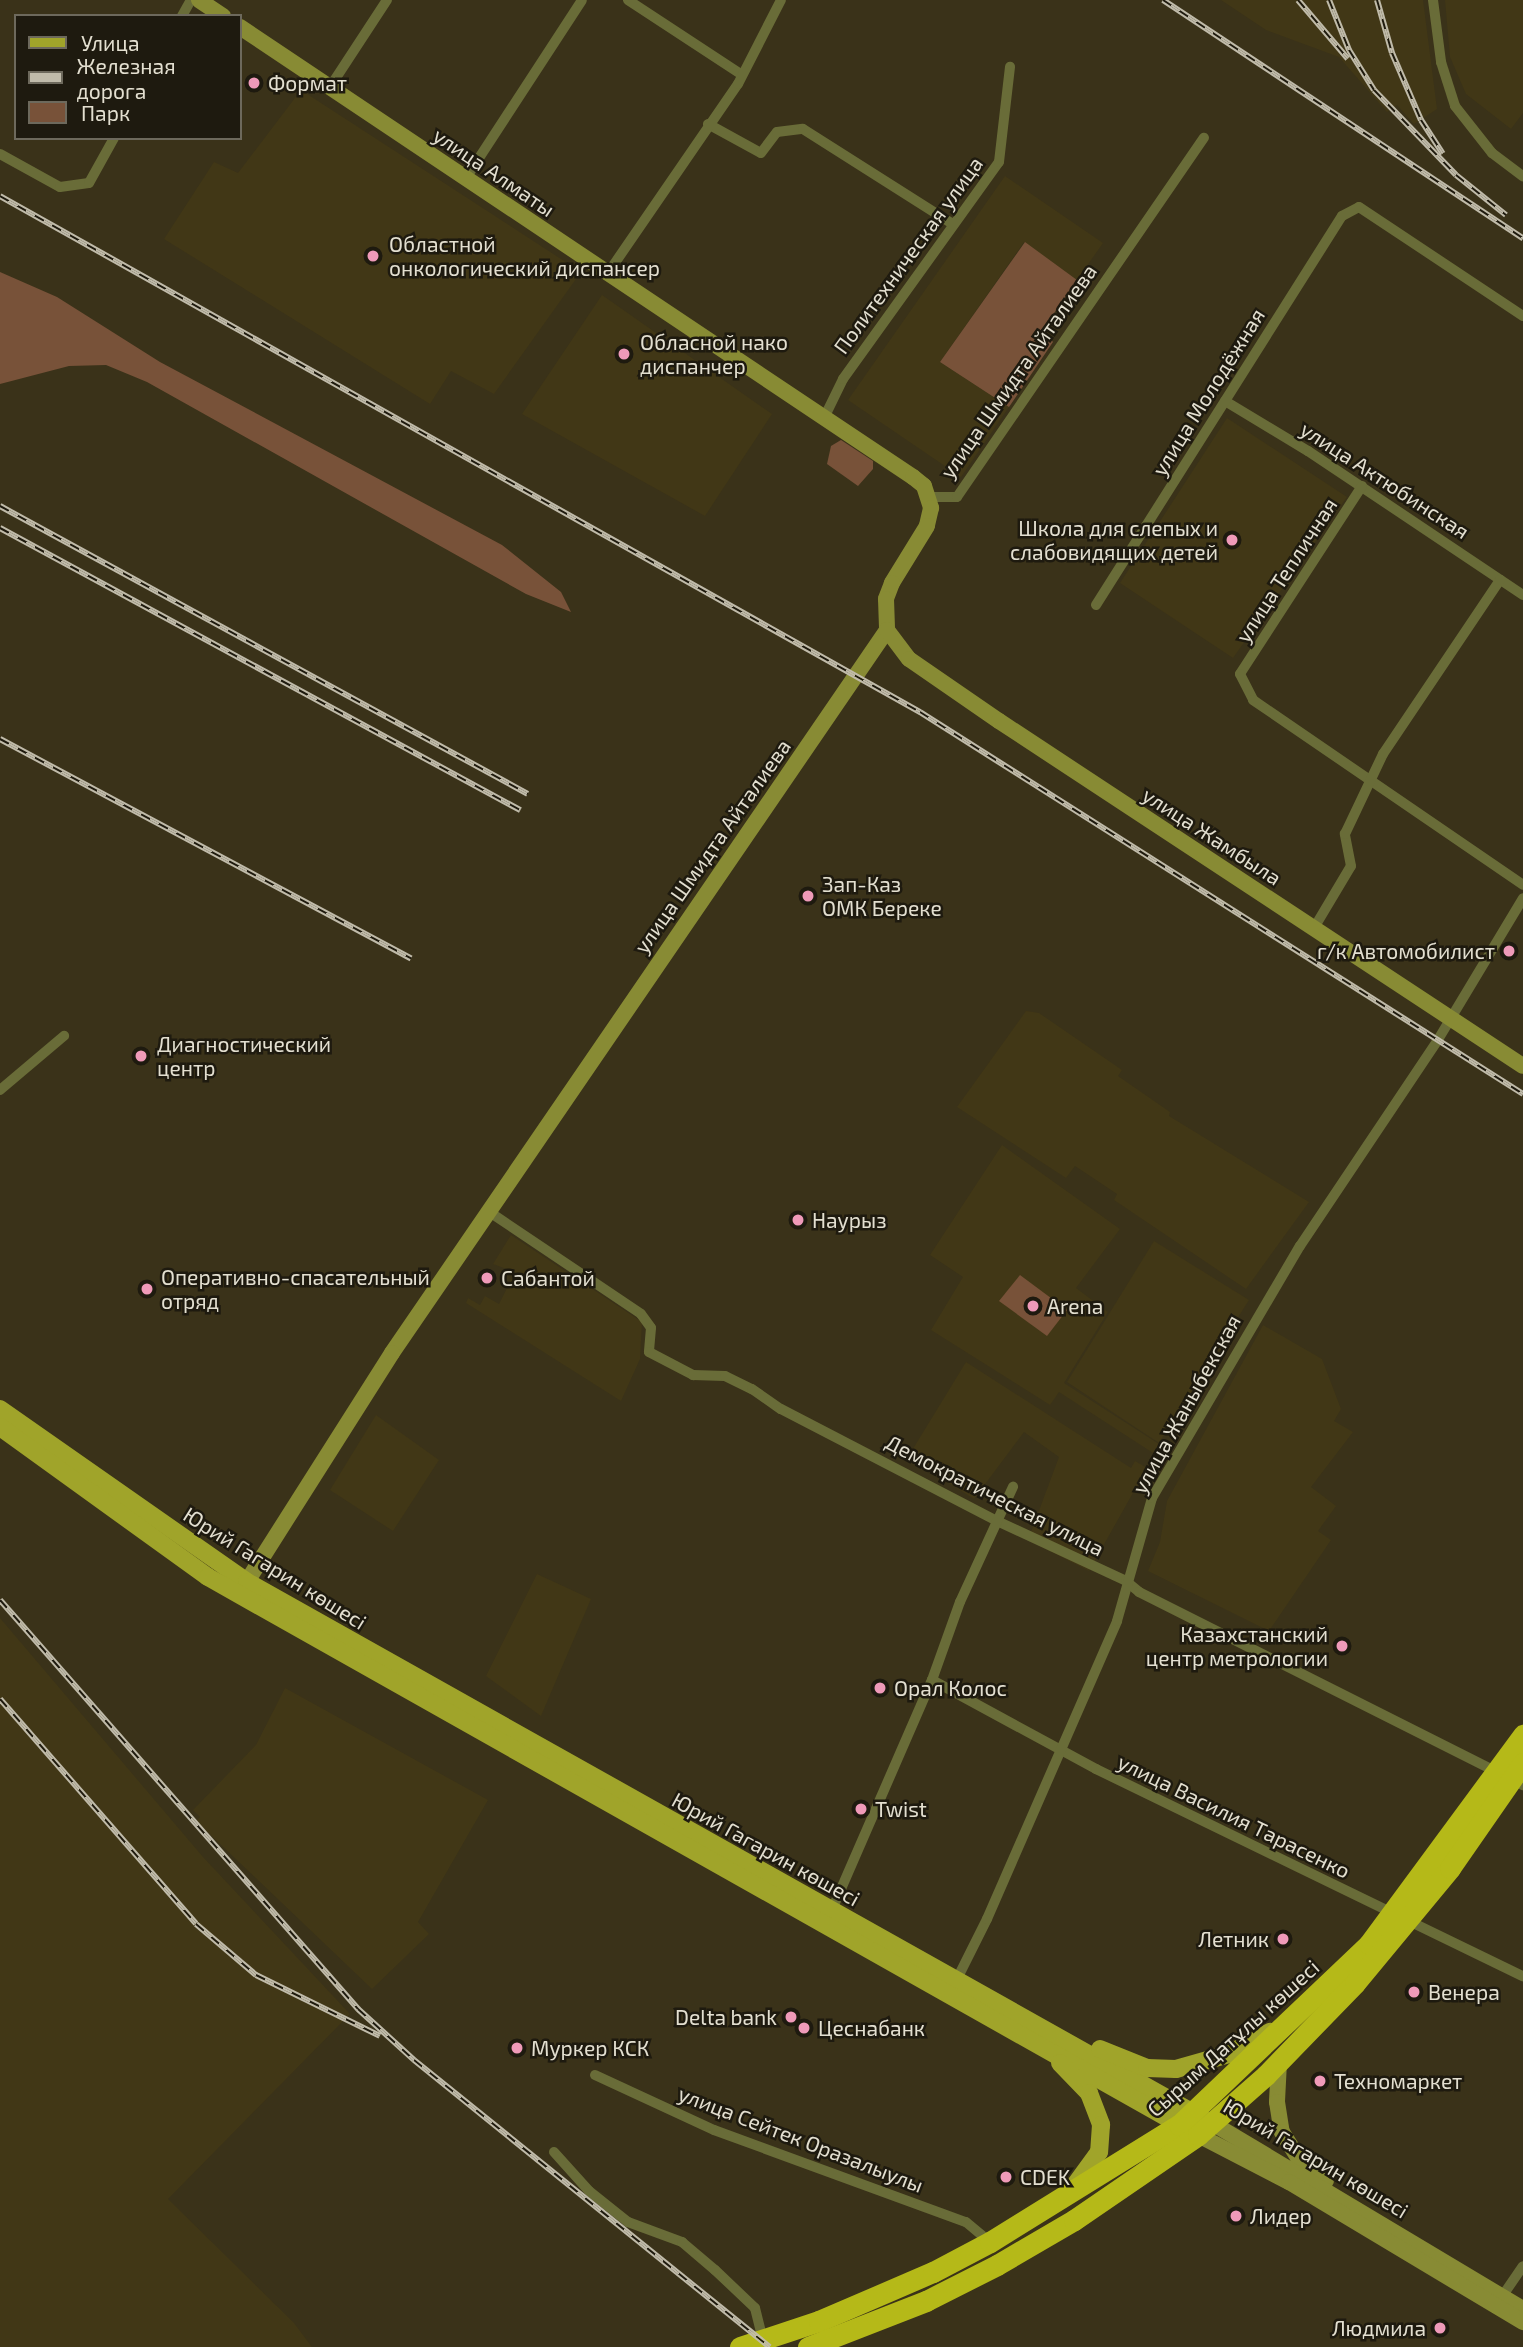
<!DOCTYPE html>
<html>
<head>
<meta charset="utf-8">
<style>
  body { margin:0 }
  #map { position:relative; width:1523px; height:2347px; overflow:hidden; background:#3a3219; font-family:"Exo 2",sans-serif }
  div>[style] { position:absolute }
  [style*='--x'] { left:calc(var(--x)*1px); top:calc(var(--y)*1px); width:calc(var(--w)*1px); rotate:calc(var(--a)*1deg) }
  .built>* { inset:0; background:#413716 }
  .green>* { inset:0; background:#785239 }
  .street>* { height:10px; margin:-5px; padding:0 5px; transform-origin:5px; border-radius:5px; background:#696c38 }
  .secondary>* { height:16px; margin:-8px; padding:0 8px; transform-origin:8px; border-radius:8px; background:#888b34 }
  .primary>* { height:18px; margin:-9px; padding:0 9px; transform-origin:9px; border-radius:9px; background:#a0a42a }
  .highway>* { height:21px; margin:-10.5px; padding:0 10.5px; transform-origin:10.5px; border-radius:10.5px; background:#b5b918 }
  .rail>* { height:6px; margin-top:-3px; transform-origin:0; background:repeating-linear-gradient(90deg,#1e1a0f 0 10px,#c0bbaa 0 20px); box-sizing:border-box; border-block:2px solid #c0bbaa }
  .dots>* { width:19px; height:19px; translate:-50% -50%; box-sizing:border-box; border:4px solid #1e1a0f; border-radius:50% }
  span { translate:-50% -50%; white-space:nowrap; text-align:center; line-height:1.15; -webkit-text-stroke:5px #1e1a0f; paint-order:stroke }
  .poi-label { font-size:21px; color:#e3dfd0 }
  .left { translate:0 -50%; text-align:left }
  .right { translate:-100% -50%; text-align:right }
  .street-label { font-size:21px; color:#e3dfd0 }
  .legend { position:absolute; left:14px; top:14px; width:228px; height:126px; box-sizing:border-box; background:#1e1a0f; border:2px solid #6d695c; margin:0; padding:9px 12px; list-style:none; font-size:21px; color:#e3dfd0 }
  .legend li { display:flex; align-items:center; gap:14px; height:35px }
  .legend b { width:35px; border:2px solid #6d695c }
</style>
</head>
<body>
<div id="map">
  <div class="built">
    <i style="clip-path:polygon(1221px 0,1423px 0,1437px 109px,1414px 124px,1397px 105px,1387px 112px,1339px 57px,1266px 30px)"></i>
    <i style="clip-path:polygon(1445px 0,1523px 0,1523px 113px,1511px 129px,1466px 94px,1450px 57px)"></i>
    <i style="clip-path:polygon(301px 90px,581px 272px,494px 394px,451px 371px,430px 404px,164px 239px,214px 162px,238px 173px)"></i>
    <i style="clip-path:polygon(1005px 176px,1103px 243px,1077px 280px,1024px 242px,940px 362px,1009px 407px,961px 477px,848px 400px)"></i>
    <i style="clip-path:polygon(602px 295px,772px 414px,705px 516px,522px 414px)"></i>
    <i style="clip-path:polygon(1227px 418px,1347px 497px,1233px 658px,1120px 583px)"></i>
    <i style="clip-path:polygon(1026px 1011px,1039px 1013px,1122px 1070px,1118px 1076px,1170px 1112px,1169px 1116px,1309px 1202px,1246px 1289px,1114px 1200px,1117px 1194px,1075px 1166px,1066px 1178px,957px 1107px)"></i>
    <i style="clip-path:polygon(1002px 1145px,1120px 1229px,1076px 1288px,1108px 1312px,1064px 1383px,1159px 1444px,1153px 1453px,1059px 1392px,1050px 1405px,931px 1330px,963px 1277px,930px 1255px)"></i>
    <i style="clip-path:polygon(511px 1235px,642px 1322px,640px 1359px,621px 1401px,466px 1303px,468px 1298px,480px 1305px,485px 1296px,499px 1304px,515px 1272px,493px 1264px)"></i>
    <i style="clip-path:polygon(1154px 1241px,1249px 1300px,1159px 1443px,1067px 1382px)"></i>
    <i style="clip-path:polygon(1263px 1325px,1322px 1359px,1341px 1409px,1334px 1421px,1353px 1432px,1311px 1487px,1336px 1506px,1318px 1531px,1331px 1540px,1269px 1631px,1148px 1571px,1160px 1542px,1167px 1501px)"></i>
    <i style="clip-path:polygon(966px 1362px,1131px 1468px,1135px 1461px,1147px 1468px,1089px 1571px,1028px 1540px,1059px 1457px,1024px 1432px,974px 1499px,908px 1457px)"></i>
    <i style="clip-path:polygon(376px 1415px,439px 1460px,393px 1531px,330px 1490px)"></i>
    <i style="clip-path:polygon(537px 1574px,591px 1599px,541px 1716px,486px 1676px)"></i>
    <i style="clip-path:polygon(0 1618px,203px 1857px,350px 2014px,168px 2199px,294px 2323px,312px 2347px,0 2347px)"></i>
    <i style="clip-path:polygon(285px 1688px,488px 1800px,418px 1922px,429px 1934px,372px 1989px,196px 1821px,200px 1817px,193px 1810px,256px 1745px)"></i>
  </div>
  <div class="green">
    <i style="clip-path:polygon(1025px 242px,1077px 280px,1043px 329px,1053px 342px,1009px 407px,940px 362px)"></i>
    <i style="clip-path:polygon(0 272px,57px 297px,160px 362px,502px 545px,561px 592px,571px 612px,526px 594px,147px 382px,106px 365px,69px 366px,0 384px)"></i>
    <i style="clip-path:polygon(841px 440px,873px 461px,873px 469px,858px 486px,827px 464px,831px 446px)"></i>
    <i style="clip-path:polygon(1020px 1275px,1067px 1310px,1047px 1336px,999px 1301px)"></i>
  </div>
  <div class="street">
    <i style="--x:628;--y:0;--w:136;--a:33.3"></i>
    <i style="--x:1433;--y:0;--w:63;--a:82.6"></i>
    <i style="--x:1441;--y:62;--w:46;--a:72.3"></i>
    <i style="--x:1455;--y:106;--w:60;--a:51.8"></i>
    <i style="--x:1492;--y:153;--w:39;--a:37"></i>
    <i style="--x:182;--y:16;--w:18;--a:-61"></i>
    <i style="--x:330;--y:87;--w:104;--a:-56.8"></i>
    <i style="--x:708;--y:124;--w:60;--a:28.7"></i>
    <i style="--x:761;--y:153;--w:26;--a:-53"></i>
    <i style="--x:777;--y:132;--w:26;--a:-7"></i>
    <i style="--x:803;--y:129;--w:175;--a:32.4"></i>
    <i style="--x:0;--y:154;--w:68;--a:28.8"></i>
    <i style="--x:60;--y:187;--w:29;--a:-8"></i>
    <i style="--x:89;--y:183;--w:51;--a:-60.9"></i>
    <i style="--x:466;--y:178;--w:212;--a:-56.9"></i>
    <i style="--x:608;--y:273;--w:229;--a:-55.5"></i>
    <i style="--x:738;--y:84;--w:94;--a:-62.9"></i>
    <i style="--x:1225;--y:401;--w:97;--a:31.1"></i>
    <i style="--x:1308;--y:451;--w:259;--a:33.8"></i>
    <i style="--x:824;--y:418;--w:43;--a:-64"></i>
    <i style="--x:843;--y:379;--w:267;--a:-54.3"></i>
    <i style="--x:999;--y:162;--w:96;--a:-83.4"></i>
    <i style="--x:1362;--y:486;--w:224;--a:123"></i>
    <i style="--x:1240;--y:674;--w:29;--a:63"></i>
    <i style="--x:1253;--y:700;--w:327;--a:34.4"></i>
    <i style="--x:929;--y:497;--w:28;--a:0"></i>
    <i style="--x:957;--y:497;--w:436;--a:-55.5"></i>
    <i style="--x:1096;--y:605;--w:460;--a:-57.7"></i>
    <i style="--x:1342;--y:216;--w:19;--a:-28"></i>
    <i style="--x:1359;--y:207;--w:197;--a:33.6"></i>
    <i style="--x:1314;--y:928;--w:72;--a:-59.2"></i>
    <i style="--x:1351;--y:866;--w:33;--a:-101"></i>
    <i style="--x:1345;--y:834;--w:89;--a:-64.6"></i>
    <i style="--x:1383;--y:754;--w:210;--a:-56.1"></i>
    <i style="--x:0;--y:1090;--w:84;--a:-40.2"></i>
    <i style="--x:488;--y:1211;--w:184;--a:33.9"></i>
    <i style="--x:641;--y:1314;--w:17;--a:54"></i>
    <i style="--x:651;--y:1328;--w:24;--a:95"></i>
    <i style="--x:649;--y:1352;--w:50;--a:27.6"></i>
    <i style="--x:693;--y:1375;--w:32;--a:2"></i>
    <i style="--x:725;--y:1376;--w:30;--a:26"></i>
    <i style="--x:752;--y:1389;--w:35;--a:35"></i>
    <i style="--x:781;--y:1409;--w:243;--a:27.4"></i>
    <i style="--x:997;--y:1521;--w:142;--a:24.9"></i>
    <i style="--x:1126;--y:1581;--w:17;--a:40"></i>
    <i style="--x:1139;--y:1592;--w:430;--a:26.7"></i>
    <i style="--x:932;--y:1680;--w:187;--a:28.5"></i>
    <i style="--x:1096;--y:1769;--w:475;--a:25.9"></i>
    <i style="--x:831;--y:1912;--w:253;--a:-66.5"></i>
    <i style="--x:932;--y:1680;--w:83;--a:-70.3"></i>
    <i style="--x:960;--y:1602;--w:127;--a:-65.3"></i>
    <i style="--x:954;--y:1985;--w:74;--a:-63.4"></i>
    <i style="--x:987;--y:1919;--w:325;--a:-66.4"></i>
    <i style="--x:1117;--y:1621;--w:128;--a:-74.1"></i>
    <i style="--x:1152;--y:1498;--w:292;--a:-59.6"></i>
    <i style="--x:1300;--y:1246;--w:250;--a:-56.2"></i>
    <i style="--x:1439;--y:1038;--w:163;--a:-59"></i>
    <i style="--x:595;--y:2075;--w:131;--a:24.8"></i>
    <i style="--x:714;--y:2130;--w:268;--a:20.1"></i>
    <i style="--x:966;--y:2222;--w:31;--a:40"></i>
    <i style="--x:554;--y:2152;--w:52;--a:48.1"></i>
    <i style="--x:589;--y:2191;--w:50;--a:38.5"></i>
    <i style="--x:628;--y:2222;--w:58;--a:20.3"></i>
    <i style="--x:682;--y:2242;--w:43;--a:40.3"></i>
    <i style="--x:715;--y:2270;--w:55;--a:43.5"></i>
    <i style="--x:755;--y:2308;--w:33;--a:76"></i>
    <i style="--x:1499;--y:2301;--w:42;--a:-55.6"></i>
  </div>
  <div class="secondary">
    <i style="--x:199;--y:0;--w:29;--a:34"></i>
    <i style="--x:240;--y:27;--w:810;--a:33.77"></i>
    <i style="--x:913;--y:477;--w:14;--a:39"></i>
    <i style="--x:924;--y:486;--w:23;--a:72"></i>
    <i style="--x:931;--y:508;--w:18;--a:103"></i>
    <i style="--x:927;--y:526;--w:67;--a:121.6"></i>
    <i style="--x:892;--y:583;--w:17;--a:111"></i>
    <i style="--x:886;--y:599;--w:31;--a:88"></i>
    <i style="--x:887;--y:630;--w:876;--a:124.4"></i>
    <i style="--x:392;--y:1353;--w:282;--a:122.4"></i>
    <i style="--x:887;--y:630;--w:36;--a:53"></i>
    <i style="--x:909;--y:659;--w:109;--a:34.6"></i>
    <i style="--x:999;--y:721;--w:627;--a:33.36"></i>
    <i style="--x:1279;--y:2062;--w:40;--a:92.9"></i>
    <i style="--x:1277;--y:2102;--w:30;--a:81"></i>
    <i style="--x:1282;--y:2132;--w:31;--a:58"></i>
    <i style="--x:1298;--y:2158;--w:36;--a:39"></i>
    <i style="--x:1212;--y:2123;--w:362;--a:30.9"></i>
    <i style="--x:1198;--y:2135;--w:102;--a:27.3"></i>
    <i style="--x:1289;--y:2182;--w:273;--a:30.9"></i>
  </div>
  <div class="primary">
    <i style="--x:0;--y:1409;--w:302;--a:35"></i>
    <i style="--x:247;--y:1582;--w:1095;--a:29.3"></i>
    <i style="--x:0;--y:1427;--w:256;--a:35.8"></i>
    <i style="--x:208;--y:1577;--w:1126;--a:29.41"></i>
    <i style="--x:1100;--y:2049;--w:51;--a:22"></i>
    <i style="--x:1147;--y:2068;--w:29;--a:2"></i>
    <i style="--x:1176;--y:2069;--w:55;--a:-15.8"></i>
    <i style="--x:1229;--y:2054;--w:47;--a:-28.2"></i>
    <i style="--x:1060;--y:2063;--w:42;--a:46"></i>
    <i style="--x:1089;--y:2093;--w:34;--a:69"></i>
    <i style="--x:1101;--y:2125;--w:27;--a:94"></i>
    <i style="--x:1099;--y:2152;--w:39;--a:126"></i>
  </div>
  <div class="highway">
    <i style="--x:740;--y:2347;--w:83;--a:-18.2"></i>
    <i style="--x:819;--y:2321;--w:124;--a:-23.3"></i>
    <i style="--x:933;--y:2272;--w:64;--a:-27.8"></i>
    <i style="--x:990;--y:2242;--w:222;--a:-31.8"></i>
    <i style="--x:1179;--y:2125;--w:262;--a:-43.6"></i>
    <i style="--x:1369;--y:1944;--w:260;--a:-53.6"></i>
    <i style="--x:808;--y:2347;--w:127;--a:-21.3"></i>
    <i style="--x:926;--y:2301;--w:80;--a:-26.9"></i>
    <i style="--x:997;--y:2265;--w:89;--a:-30.3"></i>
    <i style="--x:1074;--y:2220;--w:150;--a:-34.4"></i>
    <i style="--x:1198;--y:2135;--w:91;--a:-41.4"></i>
    <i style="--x:1266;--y:2075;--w:128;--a:-45.9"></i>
    <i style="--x:1355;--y:1983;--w:149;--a:-50.4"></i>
    <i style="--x:1450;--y:1868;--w:128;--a:-55.2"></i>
  </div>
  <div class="rail">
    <i style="--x:1163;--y:0;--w:432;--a:33.5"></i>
    <i style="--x:1298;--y:0;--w:77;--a:49.7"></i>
    <i style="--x:1329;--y:0;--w:54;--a:68.2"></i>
    <i style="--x:1349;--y:50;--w:47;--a:58"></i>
    <i style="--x:1374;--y:90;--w:118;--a:46"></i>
    <i style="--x:1456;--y:175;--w:64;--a:38.7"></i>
    <i style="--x:1377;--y:0;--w:55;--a:74.2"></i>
    <i style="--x:1392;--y:53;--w:73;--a:66.6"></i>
    <i style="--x:1421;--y:120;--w:40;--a:57.1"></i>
    <i style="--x:0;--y:196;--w:1055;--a:29.29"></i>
    <i style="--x:920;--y:712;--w:714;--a:32.35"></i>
    <i style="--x:0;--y:506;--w:601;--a:28.61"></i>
    <i style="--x:0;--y:528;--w:592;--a:28.47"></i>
    <i style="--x:0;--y:739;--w:466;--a:28.1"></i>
    <i style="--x:0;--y:1600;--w:544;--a:48.8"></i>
    <i style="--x:358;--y:2009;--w:76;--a:42.3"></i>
    <i style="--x:414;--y:2060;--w:457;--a:38.9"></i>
    <i style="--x:0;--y:1699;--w:298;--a:48.9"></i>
    <i style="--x:196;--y:1924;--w:79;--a:40.4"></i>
    <i style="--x:256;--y:1975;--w:138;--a:26.2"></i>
  </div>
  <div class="dots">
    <i style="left:254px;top:83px;background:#ef9ab9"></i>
    <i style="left:373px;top:256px;background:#ef9ab9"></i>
    <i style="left:624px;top:354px;background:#ef9ab9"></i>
    <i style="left:1232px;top:540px;background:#ef9ab9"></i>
    <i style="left:808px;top:896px;background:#ef9ab9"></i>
    <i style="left:1509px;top:951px;background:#ef9ab9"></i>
    <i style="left:141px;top:1056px;background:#ef9ab9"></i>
    <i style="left:798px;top:1220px;background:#ef9ab9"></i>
    <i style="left:487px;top:1278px;background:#ef9ab9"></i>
    <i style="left:147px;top:1289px;background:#ef9ab9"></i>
    <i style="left:1033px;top:1306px;background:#ef9ab9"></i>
    <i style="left:1342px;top:1646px;background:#ef9ab9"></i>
    <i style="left:880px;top:1688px;background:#ef9ab9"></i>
    <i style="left:861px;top:1809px;background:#ef9ab9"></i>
    <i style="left:1283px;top:1939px;background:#ef9ab9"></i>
    <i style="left:1414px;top:1992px;background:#ef9ab9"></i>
    <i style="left:791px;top:2017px;background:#ef9ab9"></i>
    <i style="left:804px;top:2028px;background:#ef9ab9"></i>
    <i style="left:517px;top:2048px;background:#ef9ab9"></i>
    <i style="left:1320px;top:2081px;background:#ef9ab9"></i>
    <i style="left:1006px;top:2177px;background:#ef9ab9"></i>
    <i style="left:1236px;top:2216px;background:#ef9ab9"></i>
    <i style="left:1440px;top:2328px;background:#ef9ab9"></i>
  </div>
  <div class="poi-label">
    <span class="left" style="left:268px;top:83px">Формат</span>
    <span class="left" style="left:389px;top:256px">Областной<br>онкологический диспансер</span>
    <span class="left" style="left:640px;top:354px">Обласной нако<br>диспанчер</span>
    <span class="right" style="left:1218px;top:540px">Школа для слепых и<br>слабовидящих детей</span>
    <span class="left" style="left:822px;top:896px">Зап-Каз<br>ОМК Береке</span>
    <span class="right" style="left:1495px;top:951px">г/к Автомобилист</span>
    <span class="left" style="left:157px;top:1056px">Диагностический<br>центр</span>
    <span class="left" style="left:812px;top:1220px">Наурыз</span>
    <span class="left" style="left:161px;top:1289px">Оперативно-спасательный<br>отряд</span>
    <span class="left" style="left:501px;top:1278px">Сабантой</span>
    <span class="left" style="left:1047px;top:1306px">Arena</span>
    <span class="right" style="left:1328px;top:1646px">Казахстанский<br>центр метрологии</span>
    <span class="left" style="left:894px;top:1688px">Орал Колос</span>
    <span class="left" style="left:875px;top:1809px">Twist</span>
    <span class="right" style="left:1269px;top:1939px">Летник</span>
    <span class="left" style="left:1428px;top:1992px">Венера</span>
    <span class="right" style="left:777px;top:2017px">Delta bank</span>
    <span class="left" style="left:818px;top:2028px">Цеснабанк</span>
    <span class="left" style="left:531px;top:2048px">Муркер КСК</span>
    <span class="left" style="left:1334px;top:2081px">Техномаркет</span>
    <span class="left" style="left:1020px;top:2177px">CDEK</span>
    <span class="left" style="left:1250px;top:2216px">Лидер</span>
    <span class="right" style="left:1426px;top:2328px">Людмила</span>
  </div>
  <div class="street-label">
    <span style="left:494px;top:172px;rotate:34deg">улица Алматы</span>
    <span style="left:908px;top:255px;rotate:-54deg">Политехническая улица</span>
    <span style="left:1018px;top:371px;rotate:-55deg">улица Шмидта Айталиева</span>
    <span style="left:1208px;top:392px;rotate:-58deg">улица Молодёжная</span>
    <span style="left:1385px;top:480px;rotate:33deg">улица Актюбинская</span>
    <span style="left:1286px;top:570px;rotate:-57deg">улица Тепличная</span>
    <span style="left:1212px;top:836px;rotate:33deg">улица Жамбыла</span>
    <span style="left:712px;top:846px;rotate:-55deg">улица Шмидта Айталиева</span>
    <span style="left:1186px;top:1404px;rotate:-61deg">улица Жаныбекская</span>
    <span style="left:995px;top:1495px;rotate:27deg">Демократическая улица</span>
    <span style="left:275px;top:1568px;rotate:32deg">Юрий Гагарин көшесі</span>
    <span style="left:1234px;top:1816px;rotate:26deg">улица Василия Тарасенко</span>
    <span style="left:766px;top:1849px;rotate:29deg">Юрий Гагарин көшесі</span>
    <span style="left:1233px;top:2038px;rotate:-42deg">Сырым Датұлы көшесі</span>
    <span style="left:801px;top:2139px;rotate:21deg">улица Сейтек Оразалыулы</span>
    <span style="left:1316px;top:2158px;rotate:31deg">Юрий Гагарин көшесі</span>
  </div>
  <ul class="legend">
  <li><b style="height:9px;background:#a0a42a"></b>Улица</li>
  <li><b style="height:9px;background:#c0bbaa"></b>Железная дорога</li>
  <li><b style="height:19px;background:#785239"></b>Парк</li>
  </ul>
</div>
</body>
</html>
